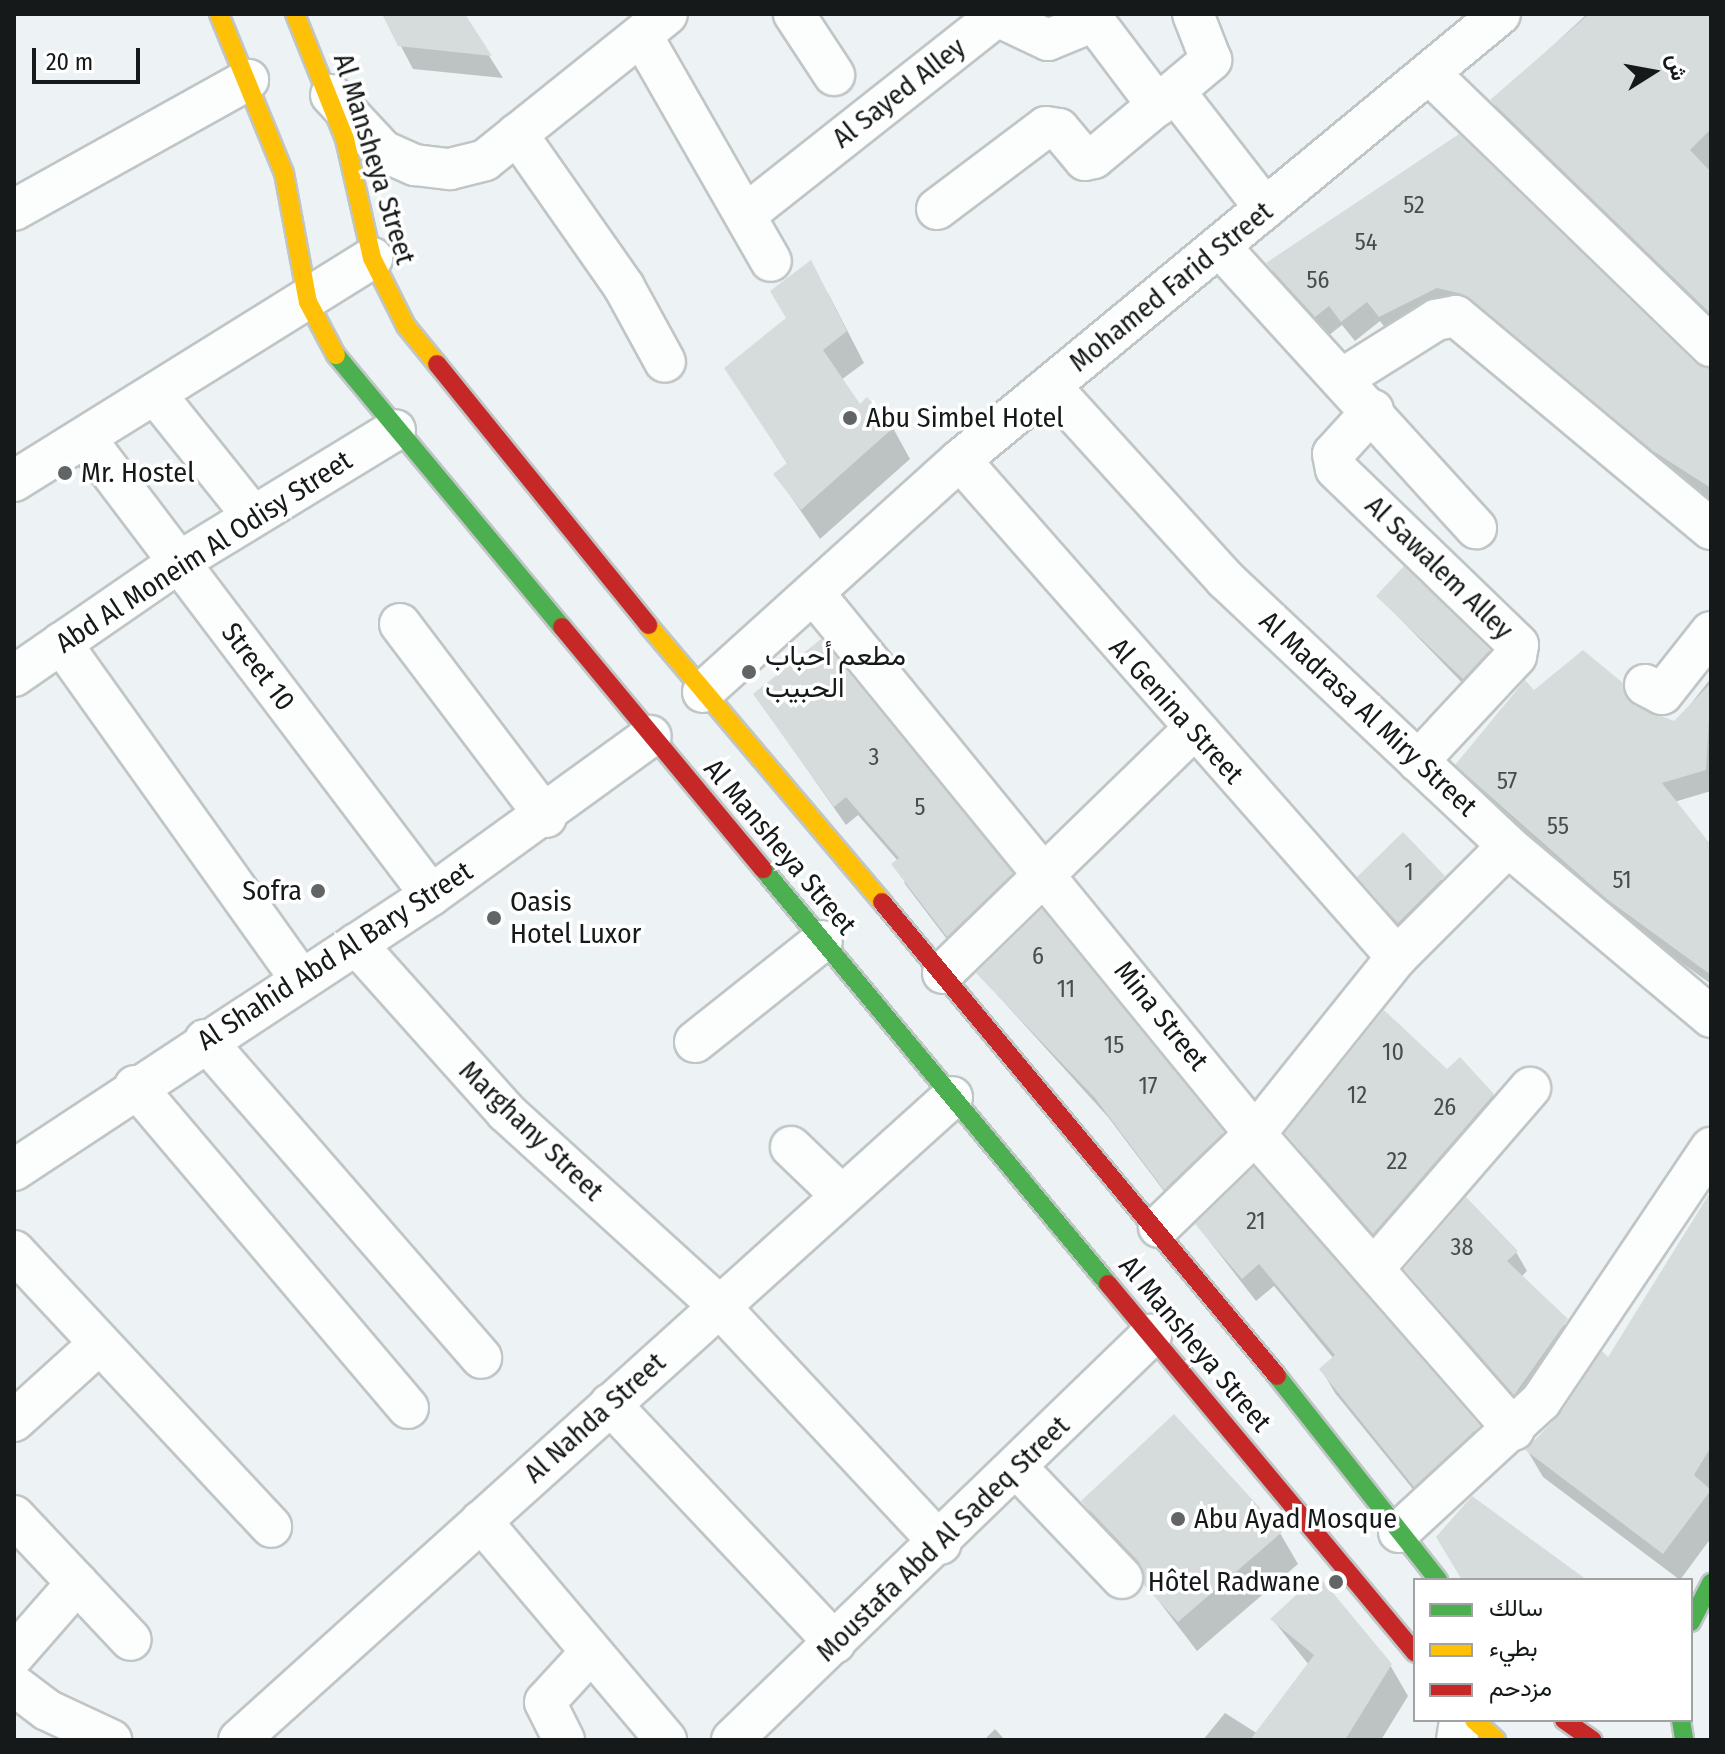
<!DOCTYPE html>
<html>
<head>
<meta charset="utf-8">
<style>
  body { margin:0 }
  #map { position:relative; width:1725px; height:1754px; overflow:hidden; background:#edf3f4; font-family:"Fira Sans Condensed",Vazirmatn,sans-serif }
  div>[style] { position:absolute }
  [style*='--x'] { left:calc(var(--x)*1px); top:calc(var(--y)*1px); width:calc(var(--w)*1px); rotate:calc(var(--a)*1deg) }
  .shadow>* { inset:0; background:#0003 }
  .building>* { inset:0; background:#d6dbdc }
  .roads { filter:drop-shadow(2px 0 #c0c5c6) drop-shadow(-2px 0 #c0c5c6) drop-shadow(0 2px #c0c5c6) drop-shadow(0 -2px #c0c5c6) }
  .street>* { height:40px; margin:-20px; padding:0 20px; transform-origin:20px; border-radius:20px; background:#fcfdfd }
  .fast>* { height:18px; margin:-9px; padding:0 9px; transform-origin:9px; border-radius:9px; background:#4caf50 }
  .slow>* { height:18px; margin:-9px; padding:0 9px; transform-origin:9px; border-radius:9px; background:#ffc107 }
  .jam>* { height:18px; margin:-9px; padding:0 9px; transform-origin:9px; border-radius:9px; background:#c62828 }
  .dots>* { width:22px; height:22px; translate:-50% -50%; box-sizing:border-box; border:4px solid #fff; border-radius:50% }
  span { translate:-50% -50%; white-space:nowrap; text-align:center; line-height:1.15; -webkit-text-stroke:7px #fff; paint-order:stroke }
  .number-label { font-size:24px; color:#474c4c }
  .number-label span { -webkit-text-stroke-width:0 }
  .street-label { font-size:28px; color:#151919 }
  .poi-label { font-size:28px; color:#151919 }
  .left { translate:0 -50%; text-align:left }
  .right { translate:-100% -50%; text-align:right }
  .frame { position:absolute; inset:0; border:16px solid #151919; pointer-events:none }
  .legend { position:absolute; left:1413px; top:1578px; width:280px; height:144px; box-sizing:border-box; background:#fff; border:2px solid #a1a3a3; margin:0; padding:10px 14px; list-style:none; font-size:24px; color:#151919 }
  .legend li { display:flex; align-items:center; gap:16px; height:40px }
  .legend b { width:40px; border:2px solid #a1a3a3 }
  .north { position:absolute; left:1613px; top:32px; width:80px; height:80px; -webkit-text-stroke:6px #fff; paint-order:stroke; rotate:79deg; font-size:22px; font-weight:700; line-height:32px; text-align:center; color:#151919 }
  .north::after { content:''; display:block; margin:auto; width:28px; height:36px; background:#151919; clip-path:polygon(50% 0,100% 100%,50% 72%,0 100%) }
  .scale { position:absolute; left:32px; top:48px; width:108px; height:36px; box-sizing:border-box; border:4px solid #151919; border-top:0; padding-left:10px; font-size:24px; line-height:28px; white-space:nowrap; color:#151919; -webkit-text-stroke:6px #fff; paint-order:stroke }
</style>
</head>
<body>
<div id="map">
  <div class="shadow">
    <i style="clip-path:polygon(384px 14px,463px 14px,503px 78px,413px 69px)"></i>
    <i style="clip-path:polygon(1587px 14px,1711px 14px,1711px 321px,1504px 121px,1493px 101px)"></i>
    <i style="clip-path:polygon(1459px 137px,1694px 364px,1711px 369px,1711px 501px,1476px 314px,1392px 337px,1380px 321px,1355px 341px,1342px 325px,1328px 336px,1280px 284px,1269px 264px)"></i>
    <i style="clip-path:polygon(828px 293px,864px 363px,841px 380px,859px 407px,893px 428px,910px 459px,820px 539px,776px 475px,788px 465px,727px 369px)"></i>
    <i style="clip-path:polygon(1378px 596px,1489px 651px,1497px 667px,1472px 693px)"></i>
    <i style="clip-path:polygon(1711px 678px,1711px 791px,1674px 802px,1711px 848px,1711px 984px,1621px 919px,1469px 785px,1458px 765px,1534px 692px,1634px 707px,1675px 724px)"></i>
    <i style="clip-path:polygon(755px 695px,1011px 874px,1022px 894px,959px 955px,905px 884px,898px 861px,858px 815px,846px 825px)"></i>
    <i style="clip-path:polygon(1403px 835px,1453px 893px,1408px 937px,1360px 878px)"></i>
    <i style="clip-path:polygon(982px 978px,1222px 1133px,1233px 1152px,1176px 1207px,1108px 1117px)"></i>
    <i style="clip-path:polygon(1447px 1072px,1493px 1095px,1506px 1117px,1387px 1255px,1287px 1134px)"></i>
    <i style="clip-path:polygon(1254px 1170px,1492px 1451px,1429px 1509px,1335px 1393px,1321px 1369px,1334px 1359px,1274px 1286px,1256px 1301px,1197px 1225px)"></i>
    <i style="clip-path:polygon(1711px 1199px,1711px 1538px,1680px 1580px,1543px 1477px,1527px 1450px,1608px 1360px)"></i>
    <i style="clip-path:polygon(1516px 1252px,1527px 1271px,1521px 1277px,1578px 1340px,1526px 1412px,1406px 1269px)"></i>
    <i style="clip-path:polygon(1083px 1502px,1280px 1533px,1298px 1564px,1197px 1651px)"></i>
    <i style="clip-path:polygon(1273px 1620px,1390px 1665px,1408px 1696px,1381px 1740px,1203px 1740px,1225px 1713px,1258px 1734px,1309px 1665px)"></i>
    <i style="clip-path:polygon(995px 1729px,1005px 1740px,984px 1740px)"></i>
  </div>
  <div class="building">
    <i style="clip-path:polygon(382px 14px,465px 14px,492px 56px,398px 46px)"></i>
    <i style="clip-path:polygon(1589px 14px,1711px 14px,1711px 129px,1690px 150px,1711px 172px,1711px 314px,1490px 100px)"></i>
    <i style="clip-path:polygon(1459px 134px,1695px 363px,1711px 368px,1711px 488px,1653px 451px,1462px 294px,1437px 288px,1379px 317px,1367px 302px,1341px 322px,1329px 306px,1315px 317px,1266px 263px)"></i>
    <i style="clip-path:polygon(811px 260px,847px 331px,823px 350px,860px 404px,867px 397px,894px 427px,801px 510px,773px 474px,787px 463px,724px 368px,786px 318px,770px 291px)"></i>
    <i style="clip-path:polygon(1404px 566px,1490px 650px,1463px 679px,1376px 596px)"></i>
    <i style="clip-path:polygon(821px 639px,1013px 873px,947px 937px,891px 864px,899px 858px,846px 797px,834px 807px,753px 694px)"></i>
    <i style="clip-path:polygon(1583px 650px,1623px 683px,1634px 705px,1674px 721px,1711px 683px,1706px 770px,1662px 783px,1711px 845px,1711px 975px,1608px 900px,1455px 765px,1525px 680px,1534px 690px)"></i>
    <i style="clip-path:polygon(1403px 832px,1445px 876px,1398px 923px,1357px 877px)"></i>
    <i style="clip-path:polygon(1042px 909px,1224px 1132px,1164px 1190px,1095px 1098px,976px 973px)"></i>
    <i style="clip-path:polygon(1384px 1010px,1447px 1069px,1460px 1057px,1494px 1094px,1373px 1234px,1285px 1133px)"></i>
    <i style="clip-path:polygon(1254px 1167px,1480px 1426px,1414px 1487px,1319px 1369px,1335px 1355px,1259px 1264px,1242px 1279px,1195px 1224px)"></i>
    <i style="clip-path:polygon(1711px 1191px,1711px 1447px,1694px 1475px,1711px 1490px,1663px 1554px,1525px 1450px,1560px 1414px,1602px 1351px,1608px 1357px)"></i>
    <i style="clip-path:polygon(1466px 1197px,1518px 1251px,1507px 1261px,1568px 1319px,1514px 1395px,1404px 1269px)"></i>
    <i style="clip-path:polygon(1174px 1414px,1282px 1532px,1178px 1622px,1144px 1585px,1139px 1562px,1081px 1501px)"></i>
    <i style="clip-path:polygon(1472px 1496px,1587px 1580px,1462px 1580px,1436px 1537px)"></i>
    <i style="clip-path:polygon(1318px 1575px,1392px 1664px,1345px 1740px,1250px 1740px,1314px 1655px,1270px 1619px)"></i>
  </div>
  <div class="roads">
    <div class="street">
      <i style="--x:794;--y:14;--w:73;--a:56.7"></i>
      <i style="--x:642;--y:36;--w:259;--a:60.2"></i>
      <i style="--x:1432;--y:76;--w:388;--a:44.1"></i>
      <i style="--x:1175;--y:92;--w:147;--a:52.2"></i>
      <i style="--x:331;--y:95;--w:76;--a:47.1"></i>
      <i style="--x:383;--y:151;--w:35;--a:24"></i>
      <i style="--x:415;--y:165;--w:35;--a:7"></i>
      <i style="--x:450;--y:169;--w:36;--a:-14"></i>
      <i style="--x:485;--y:160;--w:233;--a:-38.7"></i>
      <i style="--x:517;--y:134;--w:187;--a:55"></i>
      <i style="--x:624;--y:287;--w:85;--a:61.3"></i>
      <i style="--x:937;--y:209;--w:136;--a:-37"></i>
      <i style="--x:1046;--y:127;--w:13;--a:9"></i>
      <i style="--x:1059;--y:129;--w:40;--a:50"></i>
      <i style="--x:1085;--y:160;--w:9;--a:-13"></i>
      <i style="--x:1094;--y:158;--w:153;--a:-39.9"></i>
      <i style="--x:1211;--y:60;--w:49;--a:-111.4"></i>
      <i style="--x:14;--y:210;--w:268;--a:-29.1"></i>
      <i style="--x:745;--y:215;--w:321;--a:-38.3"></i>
      <i style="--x:997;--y:16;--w:56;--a:25.2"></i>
      <i style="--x:1048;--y:40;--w:50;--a:-22.4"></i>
      <i style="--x:1094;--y:21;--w:106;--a:53"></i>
      <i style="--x:1221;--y:248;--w:379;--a:47.7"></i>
      <i style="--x:1342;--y:379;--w:111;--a:-32.1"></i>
      <i style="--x:1436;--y:320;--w:20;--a:-11"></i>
      <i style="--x:1456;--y:316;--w:332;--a:39.9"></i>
      <i style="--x:1050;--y:386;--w:261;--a:47.8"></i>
      <i style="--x:1225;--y:579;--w:389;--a:43.3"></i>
      <i style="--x:1508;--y:846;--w:265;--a:40.1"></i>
      <i style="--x:156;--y:395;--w:154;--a:51.3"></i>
      <i style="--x:1373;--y:410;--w:59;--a:132.3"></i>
      <i style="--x:1333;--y:454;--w:15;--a:79"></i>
      <i style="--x:1336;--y:469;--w:253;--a:44"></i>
      <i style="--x:1518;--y:645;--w:11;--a:100"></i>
      <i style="--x:1516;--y:656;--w:144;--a:133"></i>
      <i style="--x:85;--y:438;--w:573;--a:52.87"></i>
      <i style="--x:960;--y:460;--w:662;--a:48.68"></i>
      <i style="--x:14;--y:481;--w:422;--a:-31.9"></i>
      <i style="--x:815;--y:595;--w:696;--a:50.77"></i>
      <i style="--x:1255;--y:1134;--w:393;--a:48.8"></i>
      <i style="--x:400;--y:624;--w:242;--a:52.9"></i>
      <i style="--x:61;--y:643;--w:413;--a:54.5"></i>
      <i style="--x:14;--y:676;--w:201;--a:-34.6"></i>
      <i style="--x:179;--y:562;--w:253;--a:-31.4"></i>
      <i style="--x:1645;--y:685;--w:19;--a:28"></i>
      <i style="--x:1662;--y:694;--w:79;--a:-51.7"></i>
      <i style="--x:703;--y:692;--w:346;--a:-42.1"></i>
      <i style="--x:960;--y:460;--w:700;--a:-39.55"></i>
      <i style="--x:356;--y:944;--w:225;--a:48.2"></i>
      <i style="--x:506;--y:1112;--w:288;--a:42.3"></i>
      <i style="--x:719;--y:1306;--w:325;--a:47"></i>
      <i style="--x:943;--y:973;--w:350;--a:-44.2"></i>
      <i style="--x:205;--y:1040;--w:421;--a:49"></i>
      <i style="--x:695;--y:1042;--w:162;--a:-38.5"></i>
      <i style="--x:135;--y:1086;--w:422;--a:49.7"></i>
      <i style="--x:791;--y:1147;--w:69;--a:43.8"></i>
      <i style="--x:14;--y:1170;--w:500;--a:-33.4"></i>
      <i style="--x:431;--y:895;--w:271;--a:-35.9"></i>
      <i style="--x:1159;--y:1227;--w:134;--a:-44.1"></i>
      <i style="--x:1255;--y:1134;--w:227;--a:-51.3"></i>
      <i style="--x:1397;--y:957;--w:157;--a:-45"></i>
      <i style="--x:14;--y:1251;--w:377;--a:47"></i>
      <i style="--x:1375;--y:1267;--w:237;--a:-49.1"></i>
      <i style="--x:610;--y:1404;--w:328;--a:46.7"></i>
      <i style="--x:14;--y:1421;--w:115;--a:-42.2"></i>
      <i style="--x:1017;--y:1468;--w:152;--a:46.3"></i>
      <i style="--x:14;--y:1516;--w:170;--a:46.7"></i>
      <i style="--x:481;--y:1521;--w:287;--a:49.8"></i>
      <i style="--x:1399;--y:1532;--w:193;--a:-42.7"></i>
      <i style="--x:1541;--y:1401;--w:305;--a:-56.1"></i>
      <i style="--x:14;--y:1655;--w:96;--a:-48.8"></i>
      <i style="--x:14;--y:1685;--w:41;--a:37.1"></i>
      <i style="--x:47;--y:1710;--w:71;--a:25.1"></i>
      <i style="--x:239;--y:1740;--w:960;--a:-42.04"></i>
      <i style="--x:564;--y:1740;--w:42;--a:-116.6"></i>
      <i style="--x:545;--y:1702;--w:68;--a:-47.4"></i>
      <i style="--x:732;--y:1740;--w:583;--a:-44.03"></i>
      <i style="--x:1457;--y:1740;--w:20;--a:-81"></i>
    </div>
    <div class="fast">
      <i style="--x:336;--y:355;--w:354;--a:50.3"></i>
      <i style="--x:763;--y:869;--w:540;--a:50.26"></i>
      <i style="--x:1277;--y:1376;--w:260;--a:51.7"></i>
      <i style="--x:1691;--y:1622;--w:44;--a:-62.9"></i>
      <i style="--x:1681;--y:1720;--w:20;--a:81"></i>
    </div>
    <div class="slow">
      <i style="--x:219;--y:14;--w:172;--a:67.8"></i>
      <i style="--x:284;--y:173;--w:131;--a:79.5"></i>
      <i style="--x:308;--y:302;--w:60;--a:62.2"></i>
      <i style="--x:295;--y:14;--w:135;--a:68.2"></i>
      <i style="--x:345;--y:139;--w:122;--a:77.2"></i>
      <i style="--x:372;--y:258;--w:76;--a:63.4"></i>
      <i style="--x:406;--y:326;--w:49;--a:50.8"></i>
      <i style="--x:648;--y:625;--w:363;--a:49.8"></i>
      <i style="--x:1474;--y:1720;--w:30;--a:42"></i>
    </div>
    <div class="jam">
      <i style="--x:437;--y:364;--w:336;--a:51"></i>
      <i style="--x:562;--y:627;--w:315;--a:50.3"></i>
      <i style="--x:882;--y:902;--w:617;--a:50.19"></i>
      <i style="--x:1108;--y:1284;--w:480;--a:50.2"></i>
      <i style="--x:1564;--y:1720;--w:35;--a:35"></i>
    </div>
  </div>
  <div class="dots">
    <i style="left:850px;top:418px;background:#616566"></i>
    <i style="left:65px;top:473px;background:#616566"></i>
    <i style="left:749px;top:672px;background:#616566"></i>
    <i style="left:318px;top:891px;background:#616566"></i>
    <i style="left:494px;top:918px;background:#616566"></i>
    <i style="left:1178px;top:1519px;background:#616566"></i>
    <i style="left:1336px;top:1582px;background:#616566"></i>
  </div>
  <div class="number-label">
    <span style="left:1414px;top:206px">52</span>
    <span style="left:1366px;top:243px">54</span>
    <span style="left:1318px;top:281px">56</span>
    <span style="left:874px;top:758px">3</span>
    <span style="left:1507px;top:782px">57</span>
    <span style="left:920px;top:808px">5</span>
    <span style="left:1558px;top:827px">55</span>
    <span style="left:1409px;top:873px">1</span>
    <span style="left:1622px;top:881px">51</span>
    <span style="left:1038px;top:957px">6</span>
    <span style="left:1066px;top:990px">11</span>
    <span style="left:1114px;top:1046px">15</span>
    <span style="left:1393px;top:1053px">10</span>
    <span style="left:1148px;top:1087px">17</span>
    <span style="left:1357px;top:1096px">12</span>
    <span style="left:1445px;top:1108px">26</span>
    <span style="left:1397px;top:1162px">22</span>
    <span style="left:1256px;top:1222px">21</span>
    <span style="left:1462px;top:1248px">38</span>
  </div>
  <div class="street-label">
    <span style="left:899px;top:93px;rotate:-38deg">Al Sayed Alley</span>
    <span style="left:374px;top:159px;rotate:73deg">Al Mansheya Street</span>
    <span style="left:1171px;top:287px;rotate:-39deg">Mohamed Farid Street</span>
    <span style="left:204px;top:552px;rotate:-33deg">Abd Al Moneim Al Odisy Street</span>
    <span style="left:1439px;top:568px;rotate:44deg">Al Sawalem Alley</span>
    <span style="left:258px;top:667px;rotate:53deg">Street 10</span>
    <span style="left:1176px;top:711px;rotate:48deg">Al Genina Street</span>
    <span style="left:1368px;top:714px;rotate:43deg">Al Madrasa Al Miry Street</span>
    <span style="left:780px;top:847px;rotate:50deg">Al Mansheya Street</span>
    <span style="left:335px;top:956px;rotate:-33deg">Al Shahid Abd Al Bary Street</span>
    <span style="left:1161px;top:1016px;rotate:51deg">Mina Street</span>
    <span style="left:531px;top:1131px;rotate:44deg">Marghany Street</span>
    <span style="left:1195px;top:1344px;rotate:50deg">Al Mansheya Street</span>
    <span style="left:595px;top:1418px;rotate:-42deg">Al Nahda Street</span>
    <span style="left:943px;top:1539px;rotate:-44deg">Moustafa Abd Al Sadeq Street</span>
  </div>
  <div class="poi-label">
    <span class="left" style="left:866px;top:418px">Abu Simbel Hotel</span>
    <span class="left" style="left:81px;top:473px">Mr. Hostel</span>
    <span class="left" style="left:765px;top:672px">مطعم أحباب<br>الحبيب</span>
    <span class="right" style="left:302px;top:891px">Sofra</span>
    <span class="left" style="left:510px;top:918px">Oasis<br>Hotel Luxor</span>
    <span class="left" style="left:1194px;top:1519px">Abu Ayad Mosque</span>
    <span class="right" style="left:1320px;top:1582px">Hôtel Radwane</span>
  </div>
  <div class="frame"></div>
  <ul class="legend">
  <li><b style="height:10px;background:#4caf50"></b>سالك</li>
  <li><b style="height:10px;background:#ffc107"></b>بطيء</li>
  <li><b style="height:10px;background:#c62828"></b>مزدحم</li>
  </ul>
  <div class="north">ش</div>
  <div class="scale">20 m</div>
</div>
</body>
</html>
